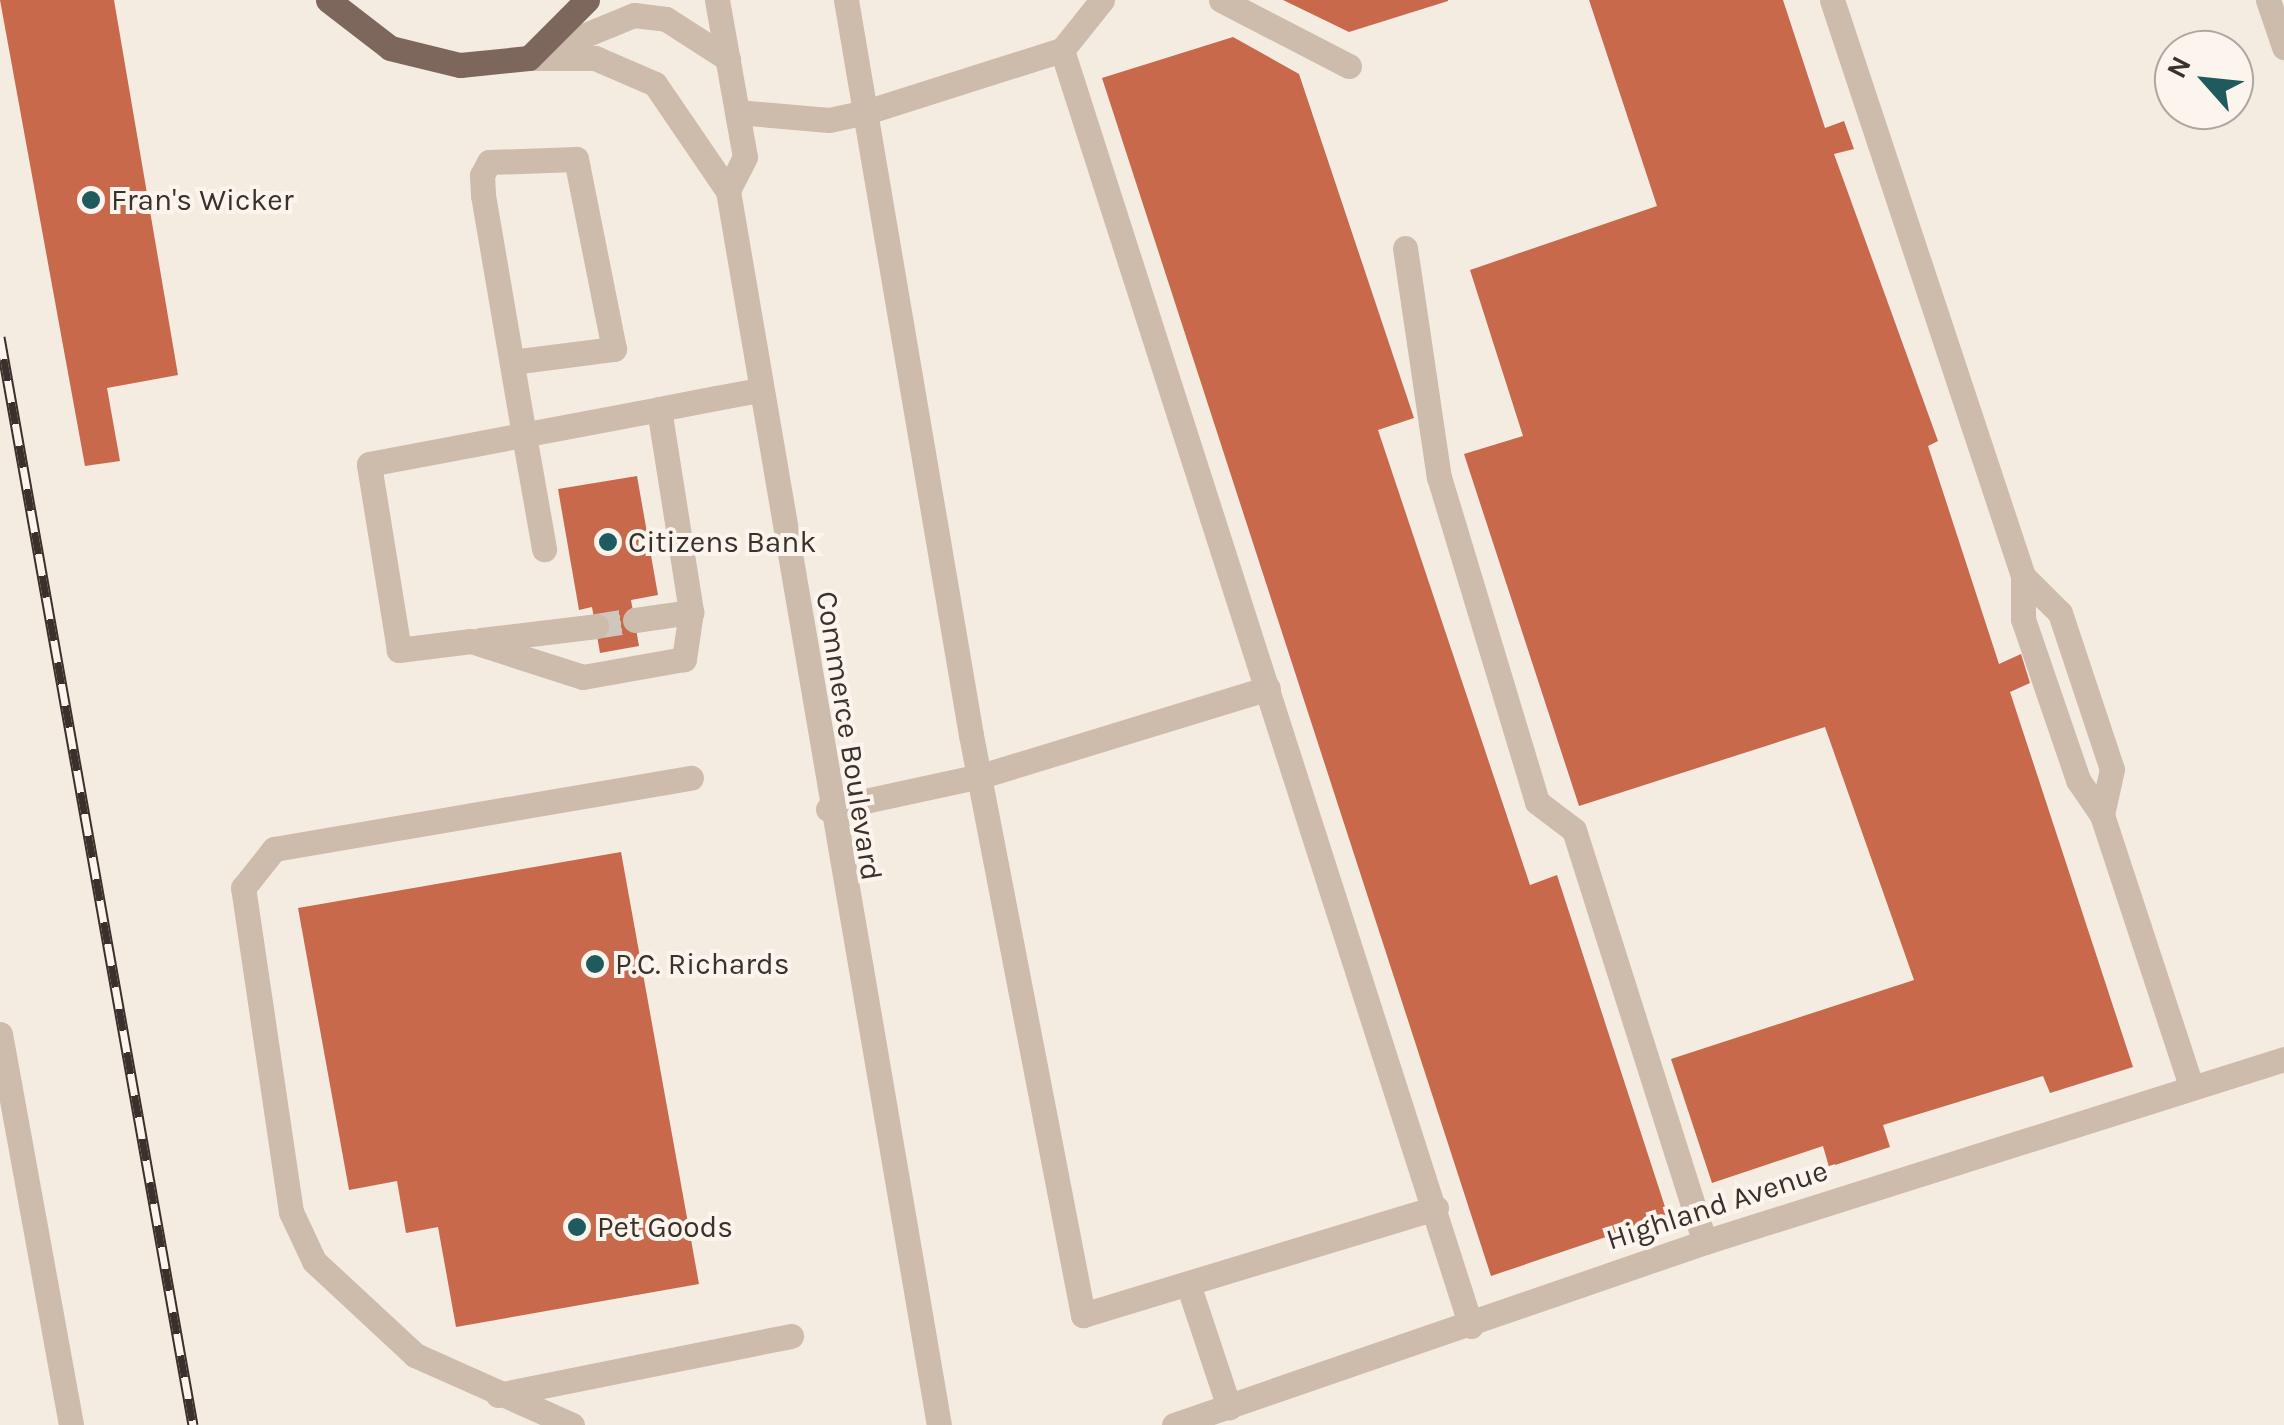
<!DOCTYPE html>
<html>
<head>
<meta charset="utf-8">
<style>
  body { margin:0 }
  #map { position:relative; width:2284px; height:1425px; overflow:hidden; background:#f4ebe1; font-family:Karla,sans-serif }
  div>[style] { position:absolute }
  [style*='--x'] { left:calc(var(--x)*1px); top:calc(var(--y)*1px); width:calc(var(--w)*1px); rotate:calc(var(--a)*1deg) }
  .building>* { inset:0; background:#c8694b }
  .minor-tunnel>* { height:25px; margin-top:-12.5px; transform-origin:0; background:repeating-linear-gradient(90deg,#cfc6bd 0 25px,transparent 0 37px) }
  .minor>* { height:25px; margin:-12.5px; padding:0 12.5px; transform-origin:12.5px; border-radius:12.5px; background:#cdbbac }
  .major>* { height:25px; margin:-12.5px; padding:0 12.5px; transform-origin:12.5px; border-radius:12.5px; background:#7d675c }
  .rail>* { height:11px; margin-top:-5.5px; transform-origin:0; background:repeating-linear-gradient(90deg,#fbf5ee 0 22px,#3b302b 0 44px); box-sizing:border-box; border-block:2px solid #3b302b }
  .dots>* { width:28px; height:28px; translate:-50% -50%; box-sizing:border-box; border:5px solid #fbf5ee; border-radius:50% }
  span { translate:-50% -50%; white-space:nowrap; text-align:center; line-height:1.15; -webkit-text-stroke:8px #fbf5ee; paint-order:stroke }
  .poi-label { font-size:30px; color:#3b302b }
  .left { translate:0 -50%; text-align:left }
  .street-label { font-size:30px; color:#3b302b }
  .north { position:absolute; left:2154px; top:30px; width:100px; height:100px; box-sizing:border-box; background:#fbf5ee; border:2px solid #aea6a0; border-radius:50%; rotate:297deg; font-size:28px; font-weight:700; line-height:40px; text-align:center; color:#3b302b }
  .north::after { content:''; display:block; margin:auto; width:35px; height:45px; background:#1f5a5e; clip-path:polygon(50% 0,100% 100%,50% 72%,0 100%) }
</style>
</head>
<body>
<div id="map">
  <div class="building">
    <i style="clip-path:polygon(0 0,114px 0,178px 375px,107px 388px,120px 461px,85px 466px)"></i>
    <i style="clip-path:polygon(1283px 0,1448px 0,1448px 1px,1349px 32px)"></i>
    <i style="clip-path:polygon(1589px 0,1783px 0,1825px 128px,1844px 121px,1854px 149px,1834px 154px,1938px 441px,1928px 446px,1999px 664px,2021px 654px,2030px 683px,2010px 692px,2133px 1067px,2050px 1093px,2043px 1076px,1883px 1125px,1890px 1147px,1829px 1167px,1823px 1146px,1712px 1183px,1671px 1059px,1914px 980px,1825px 727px,1579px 806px,1464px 454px,1523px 436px,1470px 270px,1657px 206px)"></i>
    <i style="clip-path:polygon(1233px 37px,1299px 74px,1414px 418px,1378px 430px,1530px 885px,1557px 875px,1668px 1216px,1491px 1276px,1102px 78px)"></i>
    <i style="clip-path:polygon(637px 476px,658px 595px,631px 600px,639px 646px,600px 653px,592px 607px,579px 610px,558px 489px)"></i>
    <i style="clip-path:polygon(621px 852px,699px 1284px,456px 1327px,438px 1227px,406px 1233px,397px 1181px,349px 1190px,298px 908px)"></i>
  </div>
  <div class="minor-tunnel">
    <i style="--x:596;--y:626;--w:39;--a:-9"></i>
  </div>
  <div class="minor">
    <i style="--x:717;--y:0;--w:159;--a:79.9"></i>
    <i style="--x:745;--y:157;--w:38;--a:117"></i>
    <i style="--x:728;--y:191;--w:1252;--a:80.3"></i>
    <i style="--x:846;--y:0;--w:746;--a:80.35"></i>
    <i style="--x:971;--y:735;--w:591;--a:79.07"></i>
    <i style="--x:1083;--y:1315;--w:369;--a:-16.9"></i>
    <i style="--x:1221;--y:0;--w:144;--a:27.3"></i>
    <i style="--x:1832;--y:0;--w:607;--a:71.65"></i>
    <i style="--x:2023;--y:576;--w:43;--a:90"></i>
    <i style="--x:2023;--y:619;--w:170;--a:71.1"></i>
    <i style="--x:2078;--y:780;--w:42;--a:55.6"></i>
    <i style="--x:2102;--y:815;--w:284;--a:71.8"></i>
    <i style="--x:2268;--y:0;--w:50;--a:71.2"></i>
    <i style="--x:1062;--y:50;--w:1340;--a:72.23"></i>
    <i style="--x:534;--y:56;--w:108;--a:-22.3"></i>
    <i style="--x:634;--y:15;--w:32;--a:7"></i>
    <i style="--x:666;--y:19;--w:74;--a:32.8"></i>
    <i style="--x:529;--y:58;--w:66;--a:0"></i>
    <i style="--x:595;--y:58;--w:65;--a:23.4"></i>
    <i style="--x:655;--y:84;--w:130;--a:55.7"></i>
    <i style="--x:737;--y:112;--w:92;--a:5"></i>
    <i style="--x:829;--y:120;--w:38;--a:-12"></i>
    <i style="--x:866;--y:112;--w:206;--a:-17.6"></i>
    <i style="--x:1062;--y:50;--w:64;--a:-51.3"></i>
    <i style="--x:1405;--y:248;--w:232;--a:81.6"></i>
    <i style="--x:1439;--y:477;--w:339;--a:73.2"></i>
    <i style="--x:1537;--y:802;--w:46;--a:37.1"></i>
    <i style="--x:1574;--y:830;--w:432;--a:72.4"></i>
    <i style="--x:512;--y:362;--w:103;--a:-7.3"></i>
    <i style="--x:614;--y:349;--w:194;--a:-101.3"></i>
    <i style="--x:576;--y:159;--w:87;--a:178"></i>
    <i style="--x:489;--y:162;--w:15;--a:118"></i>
    <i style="--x:482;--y:175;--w:20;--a:87"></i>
    <i style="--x:483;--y:195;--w:243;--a:80.3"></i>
    <i style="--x:524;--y:435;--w:116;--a:80"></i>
    <i style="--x:659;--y:409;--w:206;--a:81"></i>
    <i style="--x:691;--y:612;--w:48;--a:98.5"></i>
    <i style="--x:684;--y:659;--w:103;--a:169.9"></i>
    <i style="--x:583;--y:677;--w:118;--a:-162.2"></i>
    <i style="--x:471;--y:641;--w:73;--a:172.9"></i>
    <i style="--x:399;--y:650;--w:188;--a:-99.2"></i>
    <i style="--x:369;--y:464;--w:295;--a:-10.7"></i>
    <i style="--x:659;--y:409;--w:58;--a:-10.9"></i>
    <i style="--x:716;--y:398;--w:44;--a:-10.5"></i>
    <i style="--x:2023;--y:576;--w:52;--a:45"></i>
    <i style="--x:2060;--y:613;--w:164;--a:71.6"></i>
    <i style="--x:2112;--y:769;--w:47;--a:102.3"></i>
    <i style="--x:635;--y:620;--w:57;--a:-8.1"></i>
    <i style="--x:481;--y:640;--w:116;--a:-6.9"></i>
    <i style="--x:828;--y:809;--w:157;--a:-12.2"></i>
    <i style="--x:981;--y:776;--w:300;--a:-17"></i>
    <i style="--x:0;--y:1034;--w:397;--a:79.7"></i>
    <i style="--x:1188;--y:1284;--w:130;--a:71.6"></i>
    <i style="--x:498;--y:1395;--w:299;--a:-11.4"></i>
    <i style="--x:572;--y:1425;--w:172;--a:-156"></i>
    <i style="--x:415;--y:1355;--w:138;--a:-137.1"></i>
    <i style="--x:314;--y:1261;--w:54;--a:-115.1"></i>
    <i style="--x:291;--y:1212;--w:328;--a:-98.4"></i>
    <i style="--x:243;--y:888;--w:50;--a:-51.5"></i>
    <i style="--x:274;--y:849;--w:423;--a:-9.7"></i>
    <i style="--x:1174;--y:1425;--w:562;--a:-19.02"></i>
    <i style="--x:1705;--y:1242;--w:607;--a:-17.54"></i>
  </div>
  <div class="major">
    <i style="--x:328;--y:0;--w:78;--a:37.7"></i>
    <i style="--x:390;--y:48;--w:72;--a:13.7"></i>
    <i style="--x:460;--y:65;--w:69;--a:-5.8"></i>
    <i style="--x:529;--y:58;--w:82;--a:-45"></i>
  </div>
  <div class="rail">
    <i style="--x:0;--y:337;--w:1105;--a:79.94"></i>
  </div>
  <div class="dots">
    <i style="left:91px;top:200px;background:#1f5a5e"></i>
    <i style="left:608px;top:542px;background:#1f5a5e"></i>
    <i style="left:595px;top:964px;background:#1f5a5e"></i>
    <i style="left:577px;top:1227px;background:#1f5a5e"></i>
  </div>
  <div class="poi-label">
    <span class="left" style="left:111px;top:200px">Fran's Wicker</span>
    <span class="left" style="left:628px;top:542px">Citizens Bank</span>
    <span class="left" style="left:615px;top:964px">P.C. Richards</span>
    <span class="left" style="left:597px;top:1227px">Pet Goods</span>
  </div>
  <div class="street-label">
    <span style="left:849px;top:736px;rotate:81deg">Commerce Boulevard</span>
    <span style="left:1717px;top:1205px;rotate:-18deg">Highland Avenue</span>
  </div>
  <div class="north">N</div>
</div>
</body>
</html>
